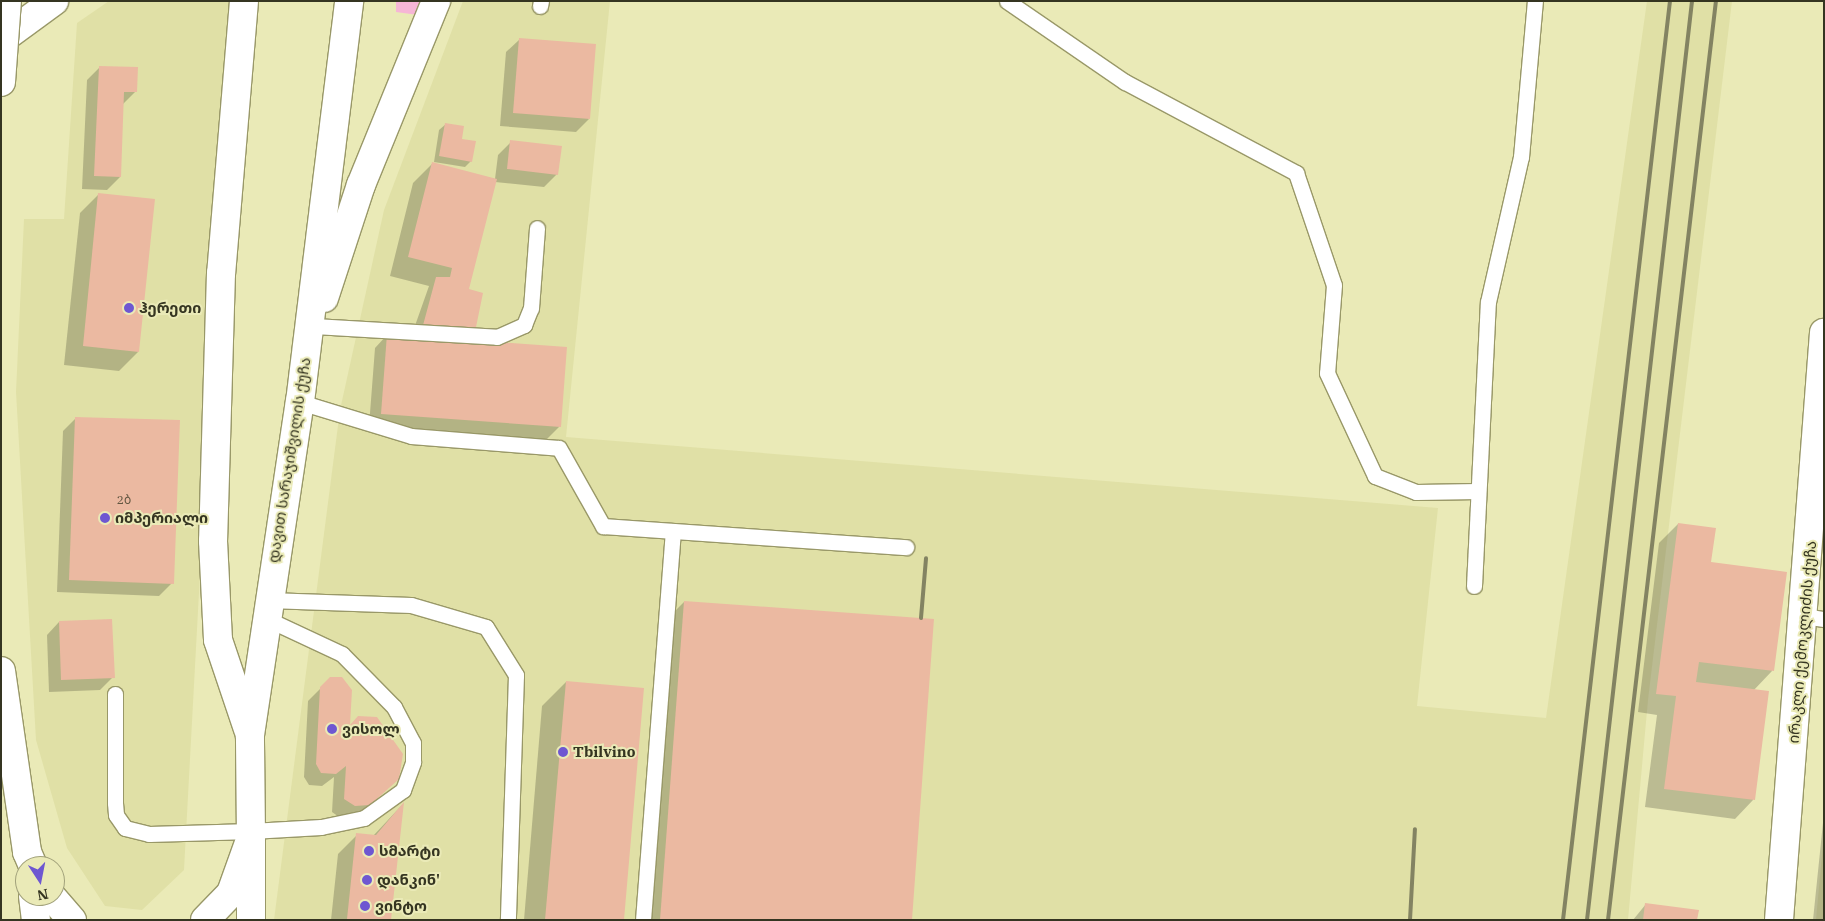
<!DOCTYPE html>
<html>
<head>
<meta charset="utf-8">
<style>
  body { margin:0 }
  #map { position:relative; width:1825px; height:921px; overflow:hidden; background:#eaeab7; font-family:"IBM Plex Serif","Noto Sans Georgian",serif }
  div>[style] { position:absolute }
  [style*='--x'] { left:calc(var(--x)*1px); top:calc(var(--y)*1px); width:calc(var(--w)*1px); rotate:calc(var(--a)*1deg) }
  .built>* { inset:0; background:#e0e0a6 }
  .green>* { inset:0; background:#f6b6d6 }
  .shadow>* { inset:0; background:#0003 }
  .building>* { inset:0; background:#ebb9a1 }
  .roads { filter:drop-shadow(1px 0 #999868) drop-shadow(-1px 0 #999868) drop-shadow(0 1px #999868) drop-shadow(0 -1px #999868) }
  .lane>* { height:15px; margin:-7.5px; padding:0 7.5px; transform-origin:7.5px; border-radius:7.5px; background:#fff }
  .street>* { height:28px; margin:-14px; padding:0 14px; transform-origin:14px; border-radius:14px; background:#fff }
  .secondary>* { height:28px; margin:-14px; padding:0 14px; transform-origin:14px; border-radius:14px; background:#fff }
  .primary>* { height:28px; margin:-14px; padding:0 14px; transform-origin:14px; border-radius:14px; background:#fff }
  .rail>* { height:4px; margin:-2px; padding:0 2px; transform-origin:2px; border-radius:2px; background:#838362 }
  .bridges { filter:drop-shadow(1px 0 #999868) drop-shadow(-1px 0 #999868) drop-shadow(0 1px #999868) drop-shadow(0 -1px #999868) }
  .primary-bridge>* { height:28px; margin:-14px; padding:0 14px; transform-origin:14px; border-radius:14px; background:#fff }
  .dots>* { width:14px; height:14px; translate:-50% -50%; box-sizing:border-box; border:2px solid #eaeab7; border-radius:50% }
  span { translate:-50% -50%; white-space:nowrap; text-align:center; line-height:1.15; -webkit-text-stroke:4px #eaeab7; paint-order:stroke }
  .number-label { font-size:12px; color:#625641 }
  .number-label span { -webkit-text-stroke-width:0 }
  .poi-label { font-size:15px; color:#353521; font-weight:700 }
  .left { translate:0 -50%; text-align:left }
  .street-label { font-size:15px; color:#353521 }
  .frame { position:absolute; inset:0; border:2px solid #353521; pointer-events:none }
  .north { position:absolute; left:15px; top:856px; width:50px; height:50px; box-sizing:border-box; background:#eaeab7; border:1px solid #a2a27b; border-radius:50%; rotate:169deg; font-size:14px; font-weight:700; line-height:20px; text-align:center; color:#353521 }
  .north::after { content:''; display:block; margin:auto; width:18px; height:22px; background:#6e57d1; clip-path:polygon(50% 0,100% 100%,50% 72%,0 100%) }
</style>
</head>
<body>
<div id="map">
  <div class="built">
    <i style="clip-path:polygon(109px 1px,231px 1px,184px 870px,142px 910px,105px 906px,67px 848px,36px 740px,16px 392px,24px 219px,64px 219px,77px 23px)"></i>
    <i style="clip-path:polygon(463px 1px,610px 1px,566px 437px,1438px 508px,1417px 706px,1546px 718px,1647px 1px,1732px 1px,1648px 700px,1628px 920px,274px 920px,340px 410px,384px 210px)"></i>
    <i style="clip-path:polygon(1824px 834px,1824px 920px,1816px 920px)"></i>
  </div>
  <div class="green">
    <i style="clip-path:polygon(396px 1px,421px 1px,418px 15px,396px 12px)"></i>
  </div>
  <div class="shadow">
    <i style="clip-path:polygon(519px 40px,589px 119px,576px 132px,500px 126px,506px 52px)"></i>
    <i style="clip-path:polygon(100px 67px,136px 91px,122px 105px,120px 177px,107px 190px,82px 189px,87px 80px)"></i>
    <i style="clip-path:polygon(446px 124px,471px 161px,465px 167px,434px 162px,439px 130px)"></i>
    <i style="clip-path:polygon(511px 142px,557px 174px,544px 187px,495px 182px,468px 290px,473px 331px,560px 426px,541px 445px,369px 426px,375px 348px,387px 335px,411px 337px,429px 286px,390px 276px,413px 183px,432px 164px,495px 179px,498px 155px)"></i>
    <i style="clip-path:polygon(99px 194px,138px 352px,119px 371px,64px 365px,80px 213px)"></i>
    <i style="clip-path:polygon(76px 418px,172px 583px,159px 596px,57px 592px,63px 431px)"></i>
    <i style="clip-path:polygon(1678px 524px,1710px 563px,1785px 573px,1772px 671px,1753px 691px,1768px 692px,1753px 800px,1735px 819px,1645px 807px,1657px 715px,1638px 712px,1659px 543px)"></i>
    <i style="clip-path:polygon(684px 602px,911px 920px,638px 920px,660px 626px)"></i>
    <i style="clip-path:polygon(59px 622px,113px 677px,100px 690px,49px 692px,47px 635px)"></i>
    <i style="clip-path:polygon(331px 678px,348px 727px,398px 779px,356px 817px,342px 819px,332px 812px,334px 777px,322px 786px,309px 785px,304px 777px,308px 701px)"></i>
    <i style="clip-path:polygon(566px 682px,623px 920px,524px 920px,542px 706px)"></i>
    <i style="clip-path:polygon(402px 805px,390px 920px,331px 920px,338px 854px,357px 835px,373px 836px)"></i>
    <i style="clip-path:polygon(1824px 813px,1824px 920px,1813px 920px)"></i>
    <i style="clip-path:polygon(1646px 904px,1696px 920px,1633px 920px)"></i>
  </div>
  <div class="building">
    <i style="clip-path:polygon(519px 38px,596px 44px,590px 119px,513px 113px)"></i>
    <i style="clip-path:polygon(99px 66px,138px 67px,137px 92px,124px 92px,121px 177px,94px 176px)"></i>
    <i style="clip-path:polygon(445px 123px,464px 126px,462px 139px,476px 141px,472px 162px,439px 156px)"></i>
    <i style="clip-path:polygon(510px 140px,562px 146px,558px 175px,507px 169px)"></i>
    <i style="clip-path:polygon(432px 162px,497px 179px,469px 289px,483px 293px,475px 332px,422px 329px,436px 277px,450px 277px,452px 268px,408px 257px)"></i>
    <i style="clip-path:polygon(98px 193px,155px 199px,139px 352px,83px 346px)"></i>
    <i style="clip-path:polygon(387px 334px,567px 347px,561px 427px,381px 414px)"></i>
    <i style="clip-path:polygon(75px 417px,180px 420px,174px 584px,69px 580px)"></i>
    <i style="clip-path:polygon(1678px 523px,1716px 528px,1711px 562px,1787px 572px,1774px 671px,1699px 662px,1696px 682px,1769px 691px,1755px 800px,1664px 789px,1676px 696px,1656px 694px)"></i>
    <i style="clip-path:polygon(684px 601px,934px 619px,912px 920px,660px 920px)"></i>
    <i style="clip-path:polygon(112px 619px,115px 678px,61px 680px,59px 621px)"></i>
    <i style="clip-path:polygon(330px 677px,342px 677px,352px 690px,350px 725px,358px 716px,377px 717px,403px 754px,399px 779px,370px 805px,355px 806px,344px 799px,346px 766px,336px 774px,321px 773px,316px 764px,320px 687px)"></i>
    <i style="clip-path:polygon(566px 681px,644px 688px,624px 920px,545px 920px)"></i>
    <i style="clip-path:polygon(404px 802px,391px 920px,347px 919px,356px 833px,376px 835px)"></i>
    <i style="clip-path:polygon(1645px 903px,1699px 910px,1697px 920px,1643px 920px)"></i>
  </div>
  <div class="roads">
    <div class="lane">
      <i style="--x:1007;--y:1;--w:143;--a:34.5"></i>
      <i style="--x:1125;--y:82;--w:194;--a:28"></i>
      <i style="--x:1296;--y:173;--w:118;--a:71.3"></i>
      <i style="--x:1334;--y:285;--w:88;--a:94.5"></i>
      <i style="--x:1327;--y:373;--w:114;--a:65"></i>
      <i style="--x:1375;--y:476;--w:44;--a:21.3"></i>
      <i style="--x:1416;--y:492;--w:62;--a:-0.9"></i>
      <i style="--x:540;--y:6;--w:5;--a:-79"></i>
      <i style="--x:314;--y:326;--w:183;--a:3.4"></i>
      <i style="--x:497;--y:337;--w:30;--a:-24"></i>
      <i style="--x:524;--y:325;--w:18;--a:-68"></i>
      <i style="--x:531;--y:308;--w:80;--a:-85.7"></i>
      <i style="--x:300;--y:402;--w:116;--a:17"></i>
      <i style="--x:411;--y:436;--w:148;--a:4.6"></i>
      <i style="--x:559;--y:448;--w:90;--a:60.6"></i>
      <i style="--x:603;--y:526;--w:304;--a:4"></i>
      <i style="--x:1474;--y:586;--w:284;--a:-87.2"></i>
      <i style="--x:1488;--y:302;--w:149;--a:-77.2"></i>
      <i style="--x:1521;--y:157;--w:157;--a:-84.9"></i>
      <i style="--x:268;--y:600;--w:143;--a:2"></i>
      <i style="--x:411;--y:605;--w:78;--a:16.3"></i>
      <i style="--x:486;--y:627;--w:57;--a:58"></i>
      <i style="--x:516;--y:675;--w:245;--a:91.9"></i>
      <i style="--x:1804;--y:616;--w:20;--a:9"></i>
      <i style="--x:115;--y:694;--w:109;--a:90"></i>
      <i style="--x:115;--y:803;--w:12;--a:85"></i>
      <i style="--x:116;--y:815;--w:16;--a:55"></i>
      <i style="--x:125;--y:828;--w:25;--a:14"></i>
      <i style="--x:149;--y:834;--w:102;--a:-1.7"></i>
      <i style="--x:251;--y:831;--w:70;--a:-3.3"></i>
      <i style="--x:321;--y:827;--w:44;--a:-11.8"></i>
      <i style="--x:364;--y:818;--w:48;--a:-35.7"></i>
      <i style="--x:403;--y:790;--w:30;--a:-70"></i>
      <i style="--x:413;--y:762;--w:19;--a:-90"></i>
      <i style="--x:413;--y:743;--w:41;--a:-117.8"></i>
      <i style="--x:394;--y:707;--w:74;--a:-134.5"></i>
      <i style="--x:342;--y:654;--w:85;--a:-154.9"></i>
      <i style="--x:643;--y:920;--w:390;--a:-85.6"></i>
    </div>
    <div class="street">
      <i style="--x:1779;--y:920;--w:589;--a:-85.62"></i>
    </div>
    <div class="secondary">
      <i style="--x:33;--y:896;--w:24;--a:83"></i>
      <i style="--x:251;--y:920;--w:79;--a:-90"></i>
    </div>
    <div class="primary">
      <i style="--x:244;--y:1;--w:273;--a:94.8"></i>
      <i style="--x:221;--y:273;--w:268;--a:91.7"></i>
      <i style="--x:213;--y:541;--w:99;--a:87.1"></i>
      <i style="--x:218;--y:640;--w:94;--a:71.4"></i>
      <i style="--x:1;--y:40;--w:66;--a:-36.3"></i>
      <i style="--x:324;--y:298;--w:119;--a:-71.9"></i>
      <i style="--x:361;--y:185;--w:199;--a:-67.8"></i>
      <i style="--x:1;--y:671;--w:183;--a:81.8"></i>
      <i style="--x:27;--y:852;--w:15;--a:67"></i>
      <i style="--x:51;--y:896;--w:32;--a:49"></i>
      <i style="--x:205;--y:920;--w:37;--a:-46"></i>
      <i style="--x:231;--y:893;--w:59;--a:-70.3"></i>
      <i style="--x:251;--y:837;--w:102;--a:-90.6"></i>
      <i style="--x:250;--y:735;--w:337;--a:-81.5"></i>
      <i style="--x:300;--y:402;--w:404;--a:-83"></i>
    </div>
  </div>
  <div class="rail">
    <i style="--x:921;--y:618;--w:60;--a:-85.2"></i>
    <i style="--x:1410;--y:920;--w:91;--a:-86.9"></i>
    <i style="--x:1563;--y:920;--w:925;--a:-83.36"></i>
    <i style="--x:1587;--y:920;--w:925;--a:-83.48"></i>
    <i style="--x:1608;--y:920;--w:925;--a:-83.3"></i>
  </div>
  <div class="bridges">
    <div class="primary-bridge">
      <i style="--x:1;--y:82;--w:81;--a:-85.8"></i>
    </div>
  </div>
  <div class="dots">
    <i style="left:129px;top:308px;background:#6e57d1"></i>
    <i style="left:105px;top:518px;background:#6e57d1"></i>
    <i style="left:332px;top:729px;background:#6e57d1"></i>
    <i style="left:563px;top:752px;background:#6e57d1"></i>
    <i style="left:369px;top:851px;background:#6e57d1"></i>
    <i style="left:367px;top:880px;background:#6e57d1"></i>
    <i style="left:365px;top:906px;background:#6e57d1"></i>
  </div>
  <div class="number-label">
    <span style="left:124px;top:500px">2ბ</span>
  </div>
  <div class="poi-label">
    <span class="left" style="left:139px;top:308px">ჰერეთი</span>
    <span class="left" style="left:115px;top:518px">იმპერიალი</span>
    <span class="left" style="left:342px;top:729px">ვისოლ</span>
    <span class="left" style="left:573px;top:752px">Tbilvino</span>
    <span class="left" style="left:379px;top:851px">სმარტი</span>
    <span class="left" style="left:377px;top:880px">დანკინ'</span>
    <span class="left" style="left:375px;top:906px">ვინტო</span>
  </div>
  <div class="street-label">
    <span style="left:289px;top:460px;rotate:-81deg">დავით სარაჯიშვილის ქუჩა</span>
    <span style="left:1802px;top:642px;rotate:-85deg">ირაკლი ქემოკლიძის ქუჩა</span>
  </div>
  <div class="frame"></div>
  <div class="north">N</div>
</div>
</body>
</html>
